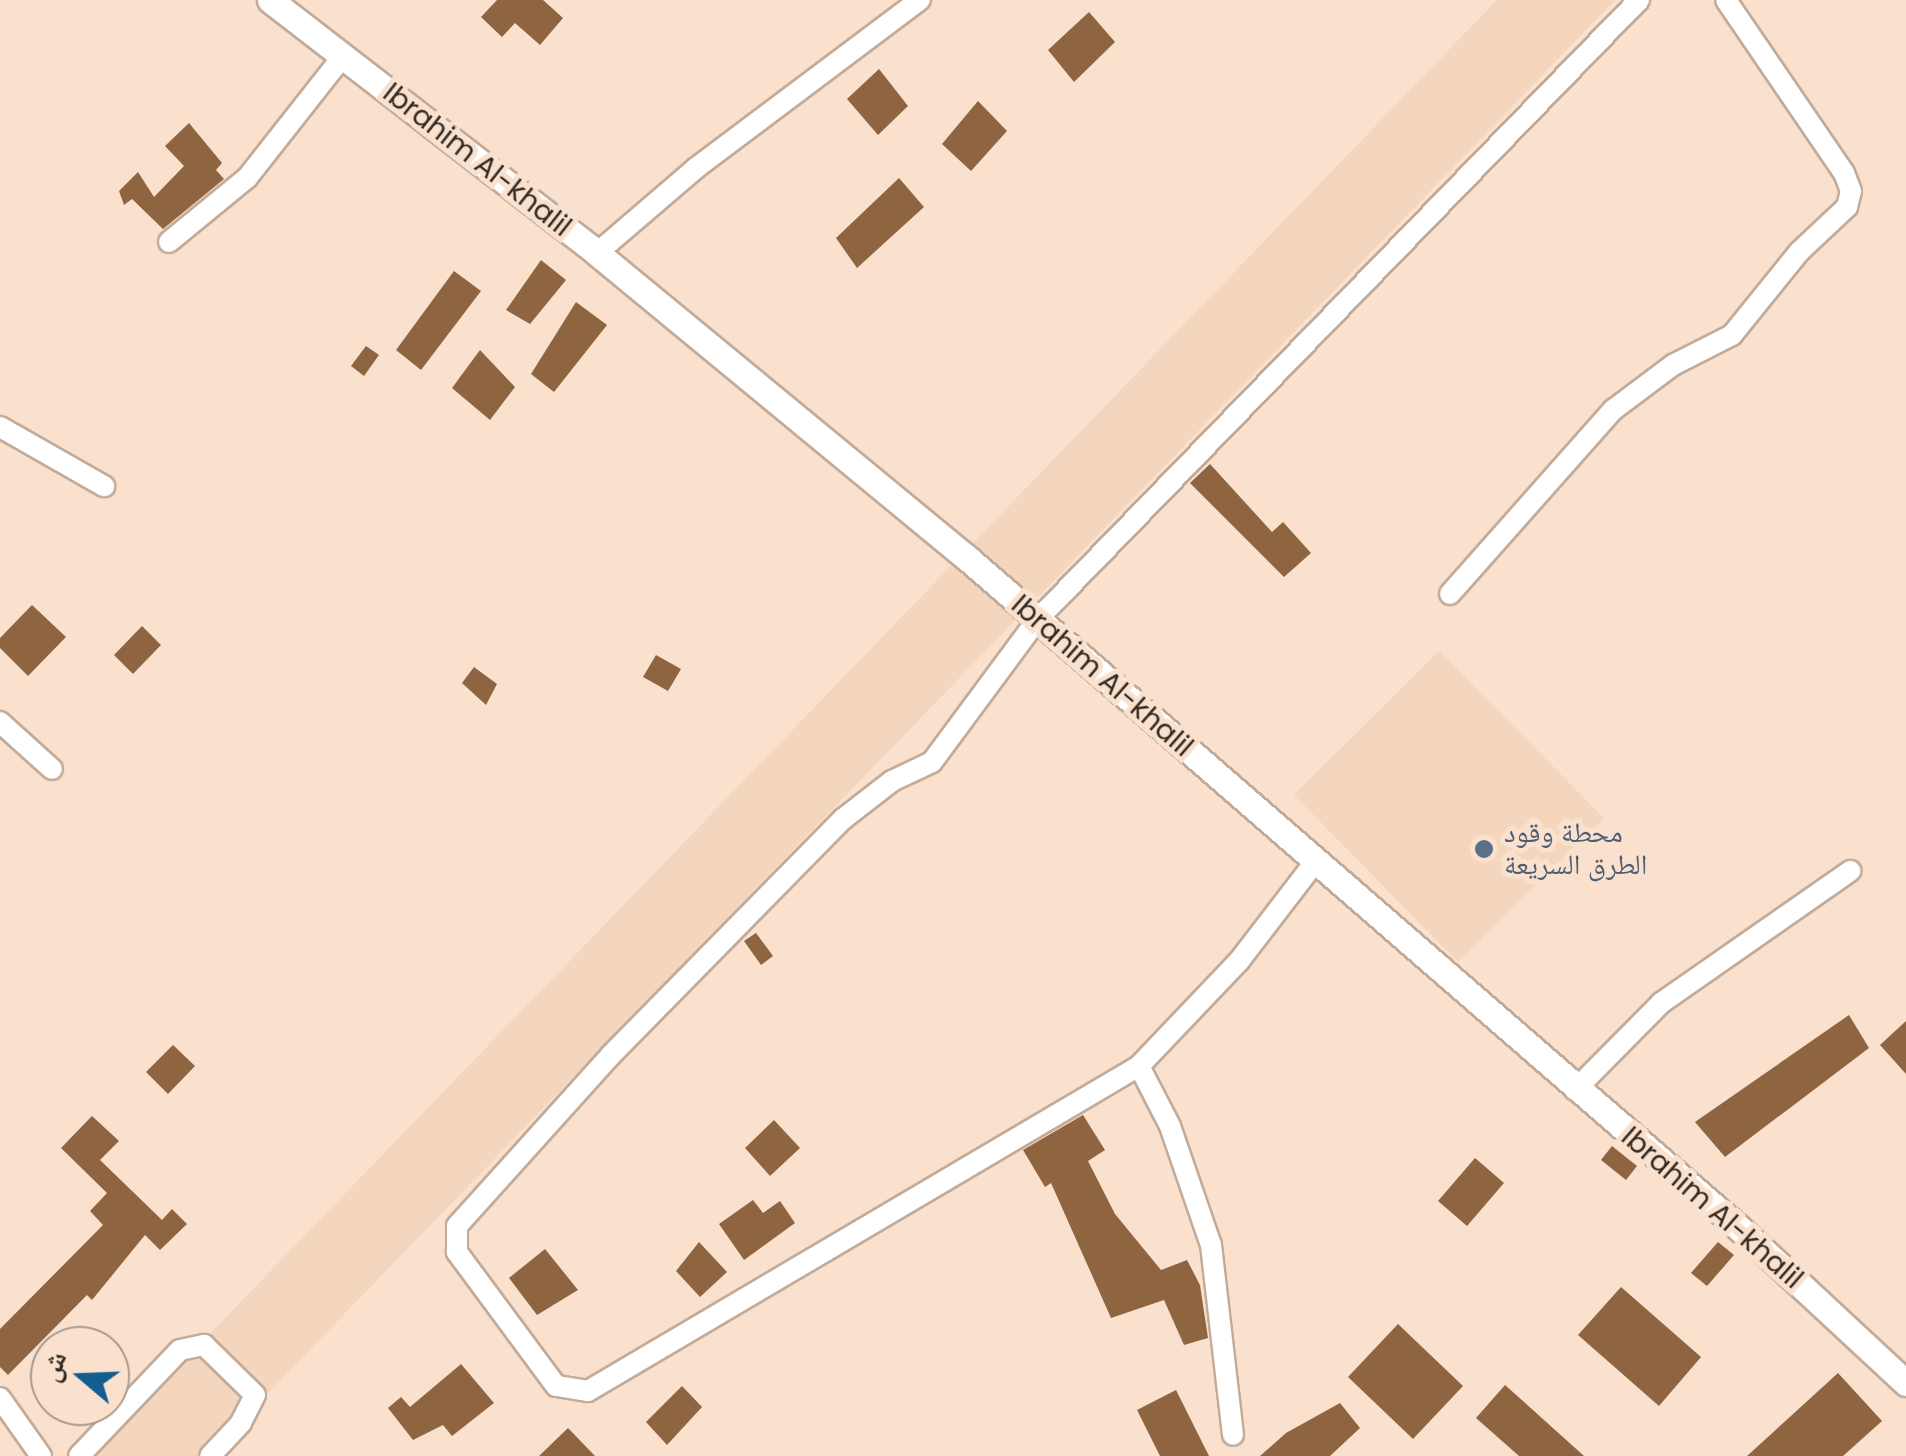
<!DOCTYPE html>
<html>
<head>
<meta charset="utf-8">
<style>
  body { margin:0 }
  #map { position:relative; width:1906px; height:1456px; overflow:hidden; background:#f9e1ce; font-family:Poppins,"Noto Naskh Arabic",sans-serif }
  div>[style] { position:absolute }
  [style*='--x'] { left:calc(var(--x)*1px); top:calc(var(--y)*1px); width:calc(var(--w)*1px); rotate:calc(var(--a)*1deg) }
  .built>* { inset:0; background:#f3d6bd }
  .building>* { inset:0; background:#8e6441 }
  .roads { filter:drop-shadow(2px 0 #c2ab99) drop-shadow(-2px 0 #c2ab99) drop-shadow(0 2px #c2ab99) drop-shadow(0 -2px #c2ab99) }
  .minor>* { height:20px; margin:-10px; padding:0 10px; transform-origin:10px; border-radius:10px; background:#fff }
  .tertiary>* { height:25px; margin:-12.5px; padding:0 12.5px; transform-origin:12.5px; border-radius:12.5px; background:#fff }
  .dots>* { width:28px; height:28px; translate:-50% -50%; box-sizing:border-box; border:5px solid #f9e1ce; border-radius:50% }
  span { translate:-50% -50%; white-space:nowrap; text-align:center; line-height:1.15; -webkit-text-stroke:10px #f9e1ce; paint-order:stroke }
  .street-label { font-size:28px; color:#332a23 }
  .service-label { font-size:28px; color:#4e5e75 }
  .left { translate:0 -50%; text-align:left }
  .north { position:absolute; left:30px; top:1326px; width:100px; height:100px; box-sizing:border-box; background:#f9e1ce; border:2px solid #aa988a; border-radius:50%; rotate:289deg; font-size:28px; font-weight:700; line-height:40px; text-align:center; color:#332a23 }
  .north::after { content:''; display:block; margin:auto; width:35px; height:45px; background:#145d91; clip-path:polygon(50% 0,100% 100%,50% 72%,0 100%) }
</style>
</head>
<body>
<div id="map">
  <div class="built">
    <i style="clip-path:polygon(1497px 0,1615px 0,207px 1456px,92px 1456px)"></i>
    <i style="clip-path:polygon(1439px 651px,1604px 818px,1458px 962px,1294px 795px)"></i>
  </div>
  <div class="building">
    <i style="clip-path:polygon(497px 0,543px 0,563px 18px,540px 45px,515px 23px,502px 37px,481px 17px)"></i>
    <i style="clip-path:polygon(1089px 12px,1115px 42px,1074px 82px,1048px 50px)"></i>
    <i style="clip-path:polygon(879px 69px,908px 106px,878px 135px,847px 99px)"></i>
    <i style="clip-path:polygon(978px 101px,1007px 131px,971px 171px,942px 144px)"></i>
    <i style="clip-path:polygon(189px 123px,222px 163px,216px 170px,224px 179px,163px 229px,132px 199px,124px 205px,119px 191px,138px 172px,154px 197px,184px 166px,165px 146px)"></i>
    <i style="clip-path:polygon(899px 178px,924px 207px,857px 268px,836px 238px)"></i>
    <i style="clip-path:polygon(541px 260px,566px 280px,530px 324px,506px 310px)"></i>
    <i style="clip-path:polygon(454px 271px,481px 291px,421px 370px,396px 350px)"></i>
    <i style="clip-path:polygon(576px 302px,607px 325px,554px 392px,531px 374px)"></i>
    <i style="clip-path:polygon(366px 346px,379px 355px,364px 376px,351px 366px)"></i>
    <i style="clip-path:polygon(480px 350px,515px 387px,490px 420px,452px 388px)"></i>
    <i style="clip-path:polygon(1210px 464px,1272px 532px,1283px 522px,1311px 553px,1284px 577px,1190px 483px)"></i>
    <i style="clip-path:polygon(32px 605px,66px 637px,28px 676px,0 648px,0 638px)"></i>
    <i style="clip-path:polygon(142px 626px,161px 645px,133px 674px,114px 655px)"></i>
    <i style="clip-path:polygon(656px 655px,681px 669px,668px 691px,643px 677px)"></i>
    <i style="clip-path:polygon(474px 667px,497px 684px,486px 705px,462px 683px)"></i>
    <i style="clip-path:polygon(756px 933px,773px 956px,761px 965px,744px 941px)"></i>
    <i style="clip-path:polygon(1849px 1015px,1869px 1048px,1725px 1157px,1695px 1122px)"></i>
    <i style="clip-path:polygon(1906px 1021px,1906px 1074px,1880px 1045px)"></i>
    <i style="clip-path:polygon(173px 1045px,195px 1066px,168px 1094px,146px 1072px)"></i>
    <i style="clip-path:polygon(1083px 1115px,1105px 1150px,1088px 1161px,1115px 1214px,1161px 1270px,1187px 1260px,1200px 1285px,1208px 1338px,1184px 1345px,1164px 1300px,1111px 1318px,1051px 1183px,1045px 1187px,1023px 1150px)"></i>
    <i style="clip-path:polygon(92px 1116px,119px 1141px,100px 1160px,162px 1220px,172px 1209px,187px 1224px,160px 1250px,145px 1235px,92px 1300px,87px 1295px,8px 1375px,0 1367px,0 1329px,103px 1225px,90px 1211px,107px 1193px,61px 1148px)"></i>
    <i style="clip-path:polygon(774px 1120px,800px 1148px,770px 1176px,745px 1148px)"></i>
    <i style="clip-path:polygon(1612px 1146px,1637px 1166px,1626px 1180px,1601px 1160px)"></i>
    <i style="clip-path:polygon(1475px 1158px,1504px 1183px,1467px 1226px,1438px 1201px)"></i>
    <i style="clip-path:polygon(753px 1200px,763px 1213px,780px 1201px,795px 1223px,744px 1260px,719px 1224px)"></i>
    <i style="clip-path:polygon(699px 1242px,727px 1272px,700px 1297px,676px 1271px)"></i>
    <i style="clip-path:polygon(1718px 1242px,1734px 1255px,1707px 1286px,1691px 1273px)"></i>
    <i style="clip-path:polygon(545px 1249px,578px 1290px,537px 1315px,509px 1278px)"></i>
    <i style="clip-path:polygon(1621px 1287px,1701px 1357px,1659px 1406px,1578px 1335px)"></i>
    <i style="clip-path:polygon(1398px 1324px,1463px 1386px,1413px 1439px,1348px 1377px)"></i>
    <i style="clip-path:polygon(461px 1364px,494px 1403px,452px 1436px,443px 1425px,413px 1440px,388px 1408px,401px 1397px,410px 1407px)"></i>
    <i style="clip-path:polygon(1838px 1373px,1882px 1421px,1843px 1456px,1747px 1456px)"></i>
    <i style="clip-path:polygon(1505px 1385px,1584px 1456px,1519px 1456px,1476px 1418px)"></i>
    <i style="clip-path:polygon(682px 1386px,702px 1407px,667px 1445px,646px 1422px)"></i>
    <i style="clip-path:polygon(1176px 1390px,1209px 1456px,1160px 1456px,1137px 1410px)"></i>
    <i style="clip-path:polygon(1340px 1403px,1360px 1428px,1330px 1456px,1260px 1456px,1286px 1433px)"></i>
    <i style="clip-path:polygon(568px 1428px,595px 1456px,539px 1456px)"></i>
  </div>
  <div class="roads">
    <div class="minor">
      <i style="--x:169;--y:242;--w:101;--a:-39.4"></i>
      <i style="--x:247;--y:178;--w:155;--a:-51.8"></i>
      <i style="--x:597;--y:253;--w:130;--a:-40.6"></i>
      <i style="--x:696;--y:168;--w:280;--a:-36.9"></i>
      <i style="--x:0;--y:427;--w:120;--a:29.6"></i>
      <i style="--x:1450;--y:594;--w:246;--a:-48.5"></i>
      <i style="--x:1613;--y:410;--w:75;--a:-36.9"></i>
      <i style="--x:1673;--y:365;--w:66;--a:-27"></i>
      <i style="--x:1732;--y:335;--w:107;--a:-51.1"></i>
      <i style="--x:1799;--y:252;--w:66;--a:-43.2"></i>
      <i style="--x:1847;--y:207;--w:16;--a:-76"></i>
      <i style="--x:1851;--y:191;--w:19;--a:-111"></i>
      <i style="--x:1844;--y:173;--w:209;--a:-124.3"></i>
      <i style="--x:0;--y:722;--w:70;--a:42.1"></i>
      <i style="--x:1315;--y:862;--w:125;--a:127.5"></i>
      <i style="--x:1239;--y:961;--w:145;--a:133.6"></i>
      <i style="--x:1139;--y:1066;--w:640;--a:149.47"></i>
      <i style="--x:588;--y:1391;--w:32;--a:-171"></i>
      <i style="--x:556;--y:1386;--w:167;--a:-126.5"></i>
      <i style="--x:457;--y:1252;--w:26;--a:-90"></i>
      <i style="--x:457;--y:1226;--w:230;--a:-48"></i>
      <i style="--x:611;--y:1055;--w:331;--a:-45.5"></i>
      <i style="--x:843;--y:819;--w:62;--a:-37.8"></i>
      <i style="--x:892;--y:781;--w:44;--a:-25.4"></i>
      <i style="--x:932;--y:762;--w:178;--a:-53.5"></i>
      <i style="--x:1038;--y:619;--w:863;--a:-45.85"></i>
      <i style="--x:1139;--y:1066;--w:68;--a:62.7"></i>
      <i style="--x:1170;--y:1126;--w:126;--a:71"></i>
      <i style="--x:1211;--y:1245;--w:191;--a:83.4"></i>
      <i style="--x:1575;--y:1090;--w:122;--a:-45.3"></i>
      <i style="--x:1661;--y:1003;--w:231;--a:-34.9"></i>
      <i style="--x:0;--y:1398;--w:71;--a:54.7"></i>
      <i style="--x:79;--y:1456;--w:146;--a:-46.4"></i>
      <i style="--x:180;--y:1350;--w:25;--a:-12"></i>
      <i style="--x:204;--y:1345;--w:71;--a:44.4"></i>
      <i style="--x:255;--y:1395;--w:31;--a:117"></i>
      <i style="--x:241;--y:1423;--w:45;--a:133.2"></i>
    </div>
    <div class="tertiary">
      <i style="--x:270;--y:0;--w:413;--a:37.7"></i>
      <i style="--x:597;--y:253;--w:478;--a:39.5"></i>
      <i style="--x:966;--y:557;--w:1024;--a:40.96"></i>
      <i style="--x:1739;--y:1228;--w:228;--a:42.9"></i>
    </div>
  </div>
  <div class="dots">
    <i style="left:1484px;top:849px;background:#5c6f8a"></i>
  </div>
  <div class="street-label">
    <span style="left:477px;top:160px;rotate:38deg">Ibrahim Al-khalil</span>
    <span style="left:1102px;top:676px;rotate:41deg">Ibrahim Al-khalil</span>
    <span style="left:1712px;top:1208px;rotate:41deg">Ibrahim Al-khalil</span>
  </div>
  <div class="service-label">
    <span class="left" style="left:1504px;top:849px">محطة وقود<br>الطرق السريعة</span>
  </div>
  <div class="north">ش</div>
</div>
</body>
</html>
